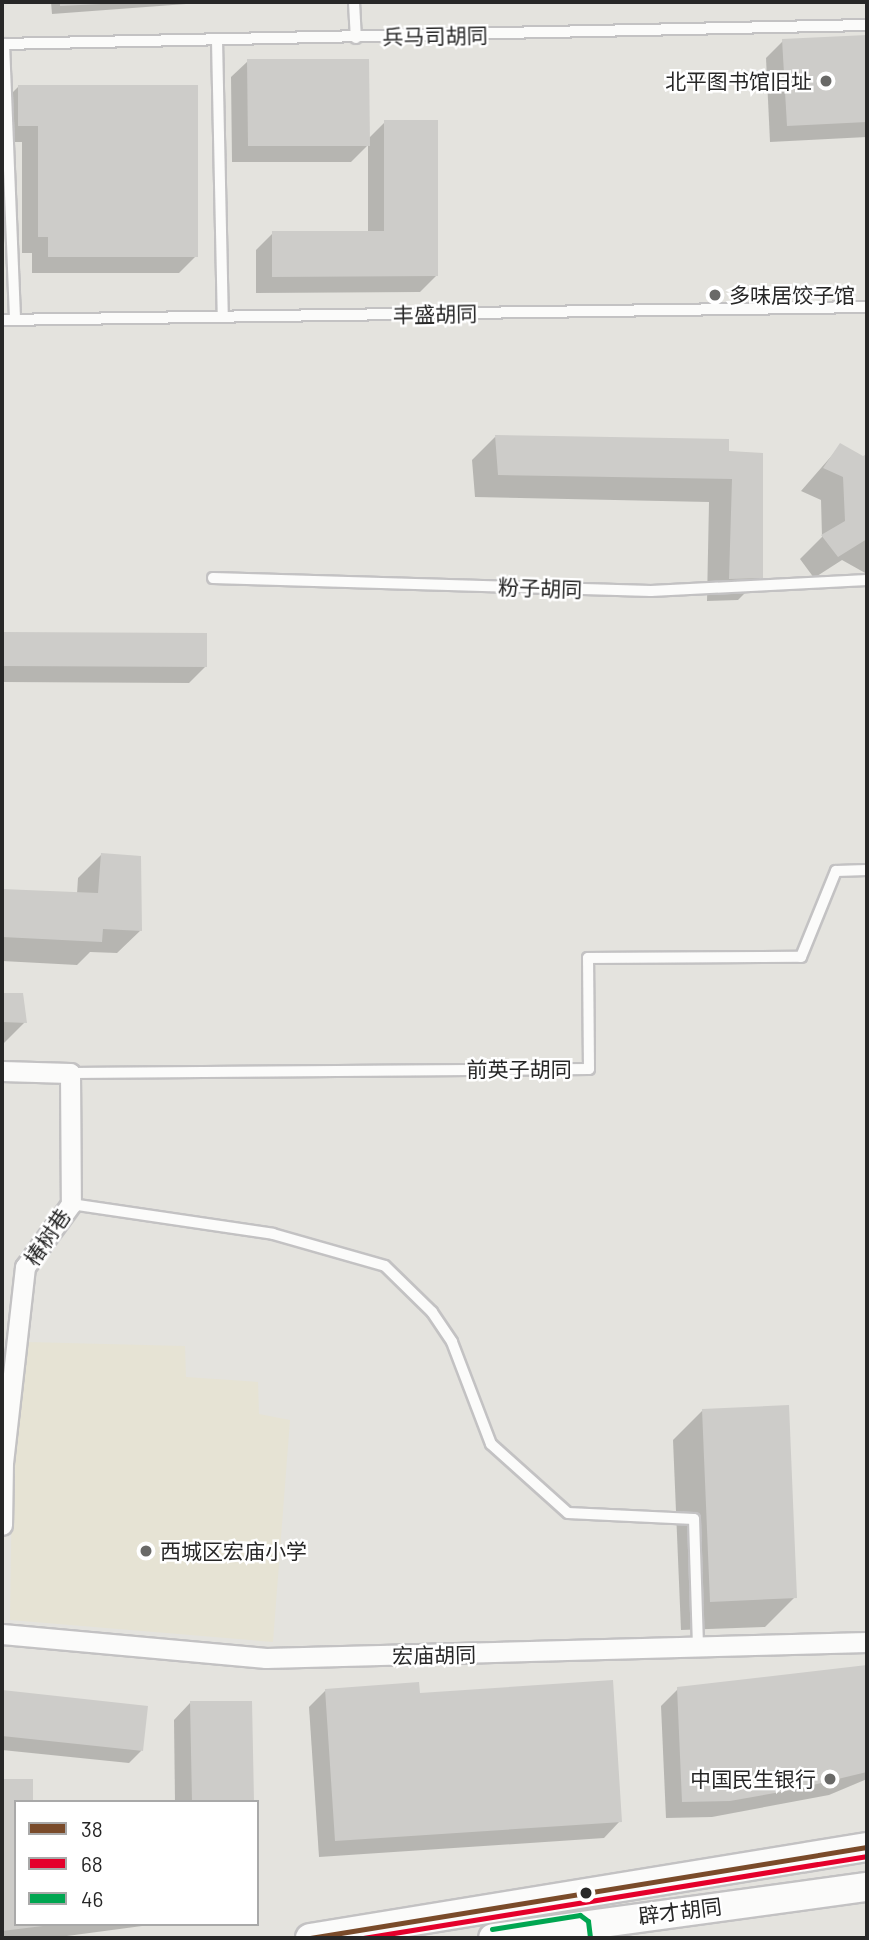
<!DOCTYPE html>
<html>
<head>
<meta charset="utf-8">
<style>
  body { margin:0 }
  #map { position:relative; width:869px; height:1940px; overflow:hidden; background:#e4e3de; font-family:Barlow,"Noto Sans SC",sans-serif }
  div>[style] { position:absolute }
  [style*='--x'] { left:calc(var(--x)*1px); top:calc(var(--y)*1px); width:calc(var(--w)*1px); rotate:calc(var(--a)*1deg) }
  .education>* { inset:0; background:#e6e3d4 }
  .shadow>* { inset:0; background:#0003 }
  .building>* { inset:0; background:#cdccc9 }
  .roads { filter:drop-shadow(2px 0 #c3c2c3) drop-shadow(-2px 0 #c3c2c3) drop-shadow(0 2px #c3c2c3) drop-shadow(0 -2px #c3c2c3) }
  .lane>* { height:10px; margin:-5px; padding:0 5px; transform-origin:5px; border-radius:5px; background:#fbfbfa }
  .street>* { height:19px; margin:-9.5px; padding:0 9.5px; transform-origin:9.5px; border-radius:9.5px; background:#fbfbfa }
  .secondary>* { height:28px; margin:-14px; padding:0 14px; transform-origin:14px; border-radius:14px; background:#fbfbfa }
  .bus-1>* { height:5px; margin:-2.5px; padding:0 2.5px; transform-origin:2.5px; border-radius:2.5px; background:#7a4b2a }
  .bus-2>* { height:5px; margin:-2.5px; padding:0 2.5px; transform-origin:2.5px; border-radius:2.5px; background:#e4002b }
  .bus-3>* { height:5px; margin:-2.5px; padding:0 2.5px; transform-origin:2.5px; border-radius:2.5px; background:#00a651 }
  .dots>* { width:19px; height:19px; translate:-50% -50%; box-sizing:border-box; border:4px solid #fff; border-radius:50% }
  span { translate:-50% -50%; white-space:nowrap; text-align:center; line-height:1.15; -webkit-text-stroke:5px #fff; paint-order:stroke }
  .street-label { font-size:21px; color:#272727 }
  .poi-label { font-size:21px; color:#272727 }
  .right { translate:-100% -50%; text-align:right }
  .left { translate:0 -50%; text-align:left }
  .frame { position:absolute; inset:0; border:4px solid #272727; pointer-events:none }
  .legend { position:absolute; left:14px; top:1800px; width:245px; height:126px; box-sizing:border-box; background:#fff; border:2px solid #a9a9a9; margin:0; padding:9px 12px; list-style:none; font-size:21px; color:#272727 }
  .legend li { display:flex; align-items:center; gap:14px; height:35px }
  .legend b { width:35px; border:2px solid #a9a9a9 }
</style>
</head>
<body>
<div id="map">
  <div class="education">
    <i style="clip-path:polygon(26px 1342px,185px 1346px,186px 1377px,258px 1382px,259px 1414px,290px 1420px,273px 1642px,10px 1620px,12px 1483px)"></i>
  </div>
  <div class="shadow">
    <i style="clip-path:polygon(51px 2px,213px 2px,52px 14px)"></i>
    <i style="clip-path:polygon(867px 37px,867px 137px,770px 142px,766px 58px,783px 41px)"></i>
    <i style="clip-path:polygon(248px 61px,368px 139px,385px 122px,436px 276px,420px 292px,256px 293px,256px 250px,273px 233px,368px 233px,368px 145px,351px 162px,232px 162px,231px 77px)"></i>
    <i style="clip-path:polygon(19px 86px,196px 256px,179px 273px,32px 273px,32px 253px,22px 253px,22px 142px,2px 142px,2px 103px)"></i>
    <i style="clip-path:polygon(495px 437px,727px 453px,761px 577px,738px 600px,707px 601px,709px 502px,475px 497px,472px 460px)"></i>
    <i style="clip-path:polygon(841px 445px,863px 458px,867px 456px,867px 574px,842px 560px,814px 578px,800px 559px,822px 537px,821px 500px,801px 491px)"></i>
    <i style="clip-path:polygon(2px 633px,205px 634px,205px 667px,189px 683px,2px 682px)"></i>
    <i style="clip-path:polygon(101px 855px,141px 930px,117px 953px,90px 952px,77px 965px,2px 961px,2px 890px,77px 894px,78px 878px)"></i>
    <i style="clip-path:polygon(2px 995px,22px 995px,25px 1022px,2px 1045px)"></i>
    <i style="clip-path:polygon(703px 1410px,795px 1597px,765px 1627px,681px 1630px,673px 1440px)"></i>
    <i style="clip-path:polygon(867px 1667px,867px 1779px,829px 1795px,712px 1817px,666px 1818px,661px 1706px,678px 1689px)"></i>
    <i style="clip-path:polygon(326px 1690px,418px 1695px,620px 1821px,604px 1838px,319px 1857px,309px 1707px)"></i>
    <i style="clip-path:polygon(2px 1692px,146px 1707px,141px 1751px,129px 1763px,2px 1750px)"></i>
    <i style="clip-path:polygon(190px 1703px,253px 1802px,175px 1802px,174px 1720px)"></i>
    <i style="clip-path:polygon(2px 1780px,31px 1780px,16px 1802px,16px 1924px,157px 1924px,52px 1938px,2px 1938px)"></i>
  </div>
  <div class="building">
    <i style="clip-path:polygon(60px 2px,101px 2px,101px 4px,60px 6px)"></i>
    <i style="clip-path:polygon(867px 35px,867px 122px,787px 126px,782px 39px)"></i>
    <i style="clip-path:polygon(247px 59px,369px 59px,370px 146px,248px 146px)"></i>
    <i style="clip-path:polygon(18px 85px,198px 85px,198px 257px,48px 257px,48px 237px,38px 237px,38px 126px,18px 126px)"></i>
    <i style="clip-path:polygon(384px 120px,438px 120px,438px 276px,272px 277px,272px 231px,384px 231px)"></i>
    <i style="clip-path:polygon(495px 435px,729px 439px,729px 451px,763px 453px,763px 578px,729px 579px,732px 479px,498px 475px)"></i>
    <i style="clip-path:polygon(840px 443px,863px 456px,867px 454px,867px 539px,838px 557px,821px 535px,845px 521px,843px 477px,823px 468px)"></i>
    <i style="clip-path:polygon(2px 632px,207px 633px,207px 667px,2px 666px)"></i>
    <i style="clip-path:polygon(101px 853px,141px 856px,142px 931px,103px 929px,102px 942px,2px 937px,2px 889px,98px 893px)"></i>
    <i style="clip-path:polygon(2px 993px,23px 993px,27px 1023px,2px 1022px)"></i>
    <i style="clip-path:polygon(789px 1405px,797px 1598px,710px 1602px,702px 1409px)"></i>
    <i style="clip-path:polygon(867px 1665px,867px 1772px,792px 1790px,730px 1801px,682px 1802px,677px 1687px)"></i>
    <i style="clip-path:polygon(613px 1680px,622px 1822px,335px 1841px,325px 1689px,419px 1682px,420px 1693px)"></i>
    <i style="clip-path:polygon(2px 1690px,148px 1706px,143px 1751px,2px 1736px)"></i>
    <i style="clip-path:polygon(190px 1701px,252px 1701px,254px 1802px,192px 1802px)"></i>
    <i style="clip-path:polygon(2px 1779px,33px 1779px,33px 1802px,16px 1802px,16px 1924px,43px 1926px,2px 1931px)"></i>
  </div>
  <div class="roads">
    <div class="lane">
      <i style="--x:354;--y:2;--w:36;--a:87"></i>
      <i style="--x:217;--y:40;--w:277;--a:88.8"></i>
      <i style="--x:2;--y:44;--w:865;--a:-1.26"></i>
      <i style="--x:4;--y:44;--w:276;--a:87.7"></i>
      <i style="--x:2;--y:320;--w:865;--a:-0.86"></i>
      <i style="--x:213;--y:578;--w:438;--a:1.7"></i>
      <i style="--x:651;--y:591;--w:216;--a:-2.9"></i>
      <i style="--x:70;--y:1073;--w:519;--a:-0.44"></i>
      <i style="--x:589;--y:1069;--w:111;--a:-90.5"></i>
      <i style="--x:588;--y:958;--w:213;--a:-0.3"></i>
      <i style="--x:801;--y:957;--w:93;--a:-67.9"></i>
      <i style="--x:836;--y:871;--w:31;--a:-2"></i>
      <i style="--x:71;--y:1204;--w:204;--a:8.4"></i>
      <i style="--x:273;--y:1234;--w:116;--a:15.9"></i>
      <i style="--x:385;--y:1266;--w:66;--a:44.4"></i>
      <i style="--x:432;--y:1312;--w:36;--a:56"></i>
      <i style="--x:452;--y:1342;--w:109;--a:69.1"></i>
      <i style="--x:491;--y:1444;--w:103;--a:41.9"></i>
      <i style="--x:568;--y:1513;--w:126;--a:2.7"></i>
      <i style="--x:694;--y:1519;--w:130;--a:88.2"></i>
    </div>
    <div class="street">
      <i style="--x:2;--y:1071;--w:68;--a:1.7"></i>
      <i style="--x:70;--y:1073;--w:131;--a:89.6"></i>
      <i style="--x:71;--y:1204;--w:78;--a:126.1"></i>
      <i style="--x:25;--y:1267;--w:196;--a:96.4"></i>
      <i style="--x:3;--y:1462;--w:63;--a:90.9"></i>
      <i style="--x:2;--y:1634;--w:265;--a:5.2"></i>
      <i style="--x:266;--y:1658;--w:601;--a:-1.52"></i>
    </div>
    <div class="secondary">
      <i style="--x:310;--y:1938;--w:564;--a:-9.28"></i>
      <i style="--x:493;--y:1938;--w:377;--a:-7.8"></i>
    </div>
  </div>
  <div class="bus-1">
    <i style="--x:310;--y:1938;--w:564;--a:-9.28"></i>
  </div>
  <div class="bus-2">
    <i style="--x:363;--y:1938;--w:511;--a:-9.24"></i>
  </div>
  <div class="bus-3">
    <i style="--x:492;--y:1929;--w:89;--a:-9"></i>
    <i style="--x:580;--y:1915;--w:10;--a:37"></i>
    <i style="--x:588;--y:1921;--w:16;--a:83"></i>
  </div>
  <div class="dots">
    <i style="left:826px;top:81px;background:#696967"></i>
    <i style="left:715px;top:295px;background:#696967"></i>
    <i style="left:146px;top:1551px;background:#696967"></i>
    <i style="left:830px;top:1779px;background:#696967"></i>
    <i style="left:586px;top:1893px;background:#272727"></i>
  </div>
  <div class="street-label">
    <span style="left:435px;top:36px;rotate:-1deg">兵马司胡同</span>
    <span style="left:435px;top:314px;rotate:-1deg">丰盛胡同</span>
    <span style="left:540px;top:588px;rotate:2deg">粉子胡同</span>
    <span style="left:519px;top:1069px">前英子胡同</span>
    <span style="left:47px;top:1237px;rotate:-56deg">椿树巷</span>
    <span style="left:434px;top:1655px;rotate:-1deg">宏庙胡同</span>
    <span style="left:680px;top:1911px;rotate:-7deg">辟才胡同</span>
  </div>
  <div class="poi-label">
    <span class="right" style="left:812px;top:81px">北平图书馆旧址</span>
    <span class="left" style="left:729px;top:295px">多味居饺子馆</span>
    <span class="left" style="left:160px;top:1551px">西城区宏庙小学</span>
    <span class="right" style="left:816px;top:1779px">中国民生银行</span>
  </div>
  <div class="frame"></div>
  <ul class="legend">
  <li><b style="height:9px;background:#7a4b2a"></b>38</li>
  <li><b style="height:9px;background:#e4002b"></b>68</li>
  <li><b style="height:9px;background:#00a651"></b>46</li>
  </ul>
</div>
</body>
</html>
